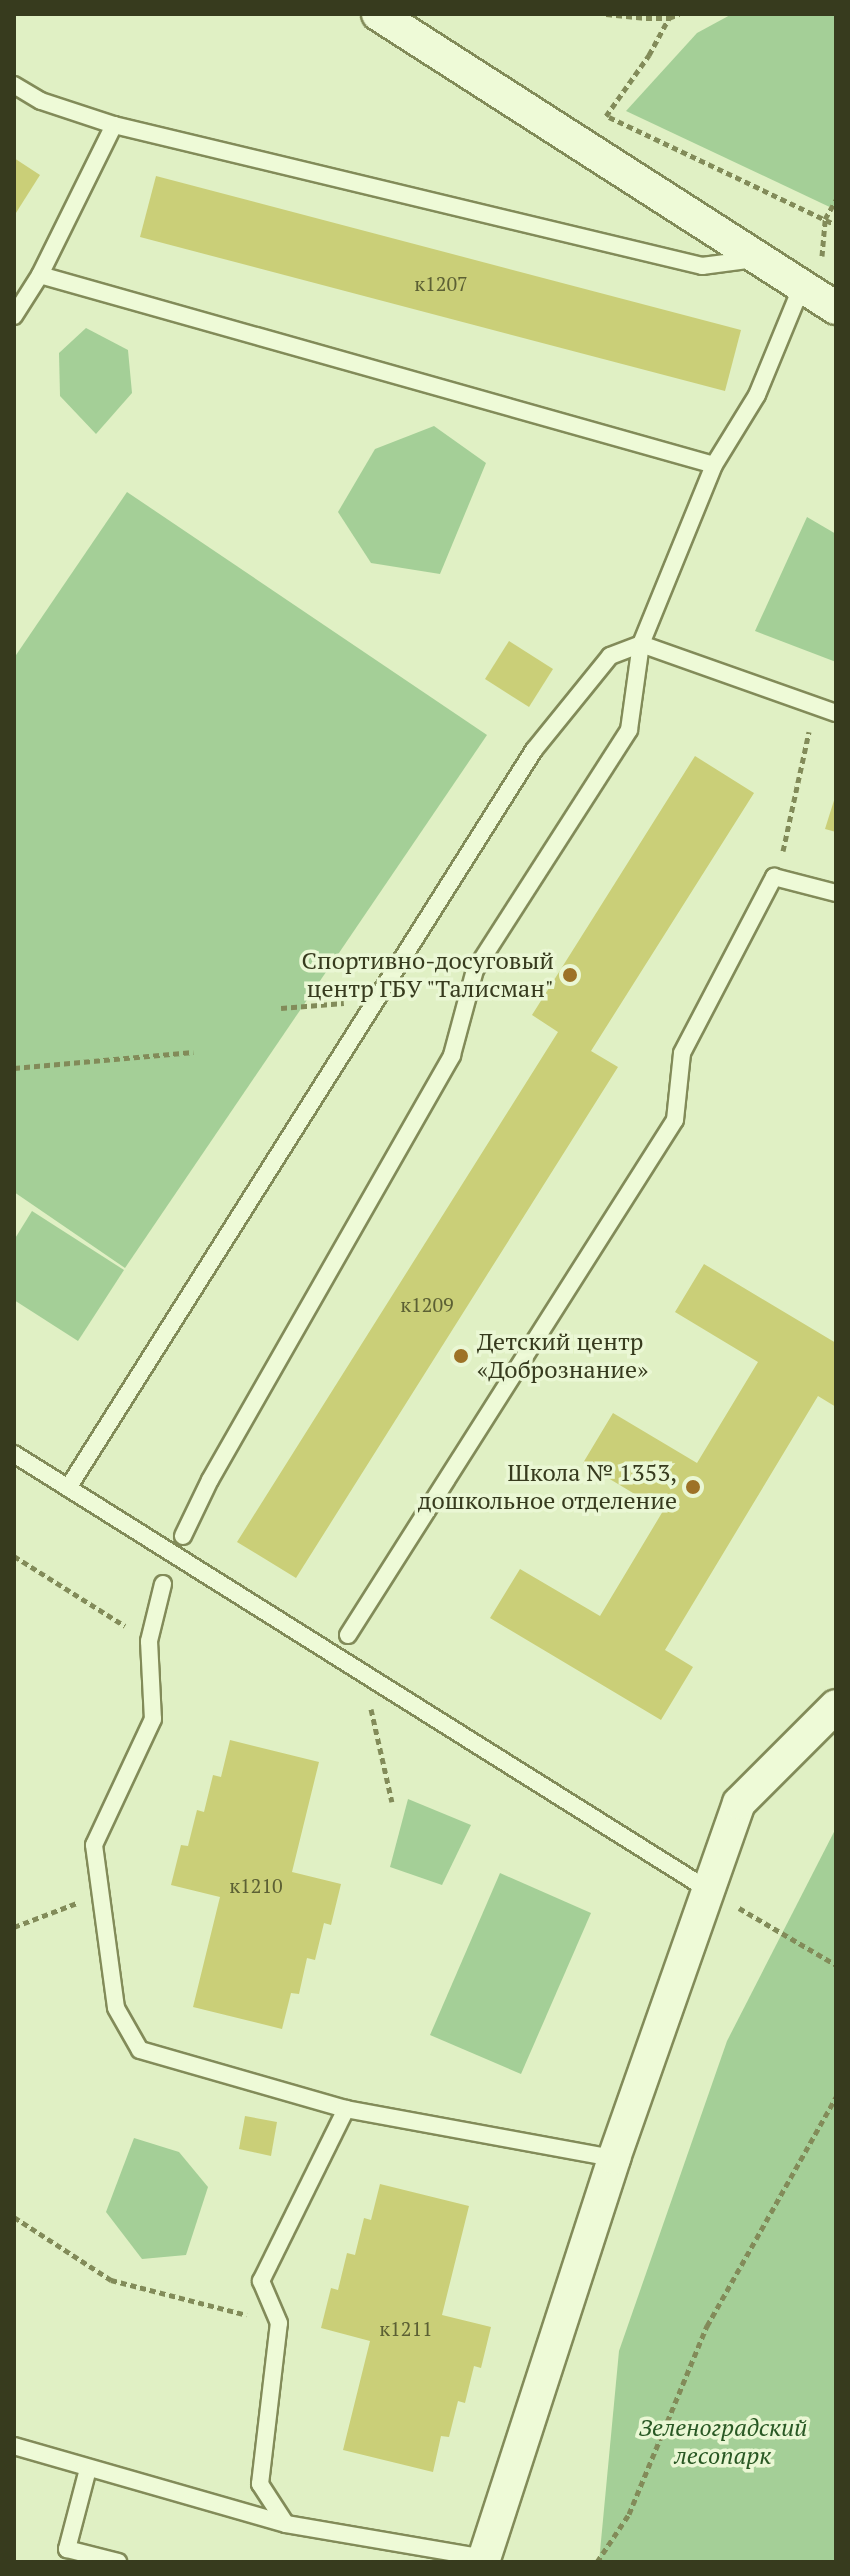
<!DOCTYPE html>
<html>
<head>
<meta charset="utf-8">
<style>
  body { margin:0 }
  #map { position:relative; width:850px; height:2576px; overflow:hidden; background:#e0f0c4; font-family:"PT Serif",serif }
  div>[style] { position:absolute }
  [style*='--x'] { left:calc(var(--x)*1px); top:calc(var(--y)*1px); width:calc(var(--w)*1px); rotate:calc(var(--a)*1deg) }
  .green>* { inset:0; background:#a4cf97 }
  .building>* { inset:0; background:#cacf78 }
  .path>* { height:5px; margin-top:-2.5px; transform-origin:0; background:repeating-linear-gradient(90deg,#828b59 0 6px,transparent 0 10px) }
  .roads { filter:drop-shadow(2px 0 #828b59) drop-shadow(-2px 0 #828b59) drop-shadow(0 2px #828b59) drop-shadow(0 -2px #828b59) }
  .lane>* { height:16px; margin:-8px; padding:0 8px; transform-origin:8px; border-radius:8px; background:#eefad7 }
  .street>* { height:32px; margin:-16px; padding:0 16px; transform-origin:16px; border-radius:16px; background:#eefad7 }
  .dots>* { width:22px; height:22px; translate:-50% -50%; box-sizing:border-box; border:4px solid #eaf7d4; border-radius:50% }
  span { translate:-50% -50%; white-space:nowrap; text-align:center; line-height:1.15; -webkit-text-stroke:7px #eaf7d4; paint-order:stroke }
  .number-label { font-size:20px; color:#5c6034 }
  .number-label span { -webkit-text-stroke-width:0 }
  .poi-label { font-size:24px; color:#373b1e }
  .right { translate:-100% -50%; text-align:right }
  .left { translate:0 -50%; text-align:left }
  .park-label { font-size:24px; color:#295824; font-style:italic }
  .frame { position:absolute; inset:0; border:16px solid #373b1e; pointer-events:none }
</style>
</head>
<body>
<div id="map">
  <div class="green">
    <i style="clip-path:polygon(732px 14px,836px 14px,836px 210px,626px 111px,697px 33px)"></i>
    <i style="clip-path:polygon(86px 328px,128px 350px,132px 393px,96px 434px,60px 396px,59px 353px)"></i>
    <i style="clip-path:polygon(434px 426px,486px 463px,440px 574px,371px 563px,338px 512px,375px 449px)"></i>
    <i style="clip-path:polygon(127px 492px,487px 735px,125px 1268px,14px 1192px,14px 658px)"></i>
    <i style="clip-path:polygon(807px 517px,836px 534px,836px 662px,755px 631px)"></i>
    <i style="clip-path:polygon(32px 1211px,124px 1270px,78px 1341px,14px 1300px,14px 1240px)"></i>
    <i style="clip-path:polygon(408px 1799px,471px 1825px,442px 1885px,390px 1867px)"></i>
    <i style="clip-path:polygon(836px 1828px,836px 2562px,599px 2562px,619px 2351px,727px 2041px)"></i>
    <i style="clip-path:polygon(500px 1873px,591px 1913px,521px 2074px,430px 2035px)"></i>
    <i style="clip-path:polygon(134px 2138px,179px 2152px,208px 2187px,186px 2255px,142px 2259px,106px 2212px)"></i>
  </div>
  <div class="building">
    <i style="clip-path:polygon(14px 158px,40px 175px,14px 216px)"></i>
    <i style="clip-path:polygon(156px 176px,741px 330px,725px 391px,140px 237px)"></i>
    <i style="clip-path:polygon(509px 641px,553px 669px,529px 707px,485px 679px)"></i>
    <i style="clip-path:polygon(695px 756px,754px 793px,591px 1051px,618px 1067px,296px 1578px,237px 1542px,558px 1032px,532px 1015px)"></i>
    <i style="clip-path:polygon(836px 794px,836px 832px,825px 829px)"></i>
    <i style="clip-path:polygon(704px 1264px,836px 1343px,836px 1407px,818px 1396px,665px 1650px,693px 1667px,661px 1720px,490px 1618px,520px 1569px,600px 1616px,663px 1511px,583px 1463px,613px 1413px,697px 1463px,758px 1362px,675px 1312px)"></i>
    <i style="clip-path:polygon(230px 1740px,319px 1762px,292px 1872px,341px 1884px,331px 1925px,324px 1923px,315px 1960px,307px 1958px,299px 1994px,291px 1993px,282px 2029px,193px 2007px,220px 1897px,171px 1885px,181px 1845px,188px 1846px,197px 1810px,204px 1812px,213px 1775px,221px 1777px)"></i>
    <i style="clip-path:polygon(245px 2116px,277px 2122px,271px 2156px,239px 2149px)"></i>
    <i style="clip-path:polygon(380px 2184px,469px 2206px,442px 2315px,491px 2327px,481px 2368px,474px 2366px,465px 2403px,458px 2401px,449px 2437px,441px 2436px,433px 2472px,343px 2450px,370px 2341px,321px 2328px,331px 2288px,338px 2290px,347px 2253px,355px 2255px,364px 2218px,371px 2220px)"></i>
  </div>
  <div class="path">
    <i style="--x:606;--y:14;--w:40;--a:5.7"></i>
    <i style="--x:646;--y:18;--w:23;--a:0"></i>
    <i style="--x:669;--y:18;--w:11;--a:-22"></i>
    <i style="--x:606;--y:116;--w:75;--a:-54.8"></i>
    <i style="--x:649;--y:55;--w:42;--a:-61.6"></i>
    <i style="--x:609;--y:117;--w:251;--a:25.4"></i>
    <i style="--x:822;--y:256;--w:37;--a:-85"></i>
    <i style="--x:825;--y:219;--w:22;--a:-60"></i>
    <i style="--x:783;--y:851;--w:122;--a:-77.7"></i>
    <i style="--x:281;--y:1008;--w:63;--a:-4.5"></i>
    <i style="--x:14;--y:1068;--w:180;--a:-5.1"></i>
    <i style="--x:14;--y:1556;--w:131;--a:32.2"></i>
    <i style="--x:371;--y:1709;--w:95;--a:77.3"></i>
    <i style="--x:739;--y:1908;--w:113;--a:30.4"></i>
    <i style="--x:14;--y:1927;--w:67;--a:-20.9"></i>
    <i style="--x:14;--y:2217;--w:116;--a:33"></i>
    <i style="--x:111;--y:2280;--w:140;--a:14.4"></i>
    <i style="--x:597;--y:2562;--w:58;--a:-56.3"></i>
    <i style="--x:629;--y:2514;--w:204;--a:-67.5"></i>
    <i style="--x:707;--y:2326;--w:263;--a:-60.6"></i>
  </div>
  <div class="roads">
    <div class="lane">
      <i style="--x:14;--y:85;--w:31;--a:31"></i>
      <i style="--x:41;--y:101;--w:77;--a:18.2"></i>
      <i style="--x:114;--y:125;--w:605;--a:13.48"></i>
      <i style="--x:702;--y:266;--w:53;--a:-7.5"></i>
      <i style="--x:114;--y:125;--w:167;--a:116.3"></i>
      <i style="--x:40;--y:275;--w:700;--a:15.74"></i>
      <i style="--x:14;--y:316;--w:49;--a:-57.6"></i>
      <i style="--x:14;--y:1454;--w:818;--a:32.12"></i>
      <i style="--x:68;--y:1488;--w:873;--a:-57.73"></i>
      <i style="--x:534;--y:750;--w:121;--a:-51"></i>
      <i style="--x:610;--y:656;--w:33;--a:-21"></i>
      <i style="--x:641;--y:644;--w:207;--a:19.5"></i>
      <i style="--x:183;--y:1536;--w:62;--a:-64.3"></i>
      <i style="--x:210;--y:1480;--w:489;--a:-60.3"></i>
      <i style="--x:452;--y:1055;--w:88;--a:-74.9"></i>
      <i style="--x:475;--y:970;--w:285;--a:-57.3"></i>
      <i style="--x:629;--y:730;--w:87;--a:-82.1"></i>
      <i style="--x:641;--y:644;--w:193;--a:-67.8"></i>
      <i style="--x:714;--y:465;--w:82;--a:-58.4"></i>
      <i style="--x:757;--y:395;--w:118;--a:-67.6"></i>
      <i style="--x:163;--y:1584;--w:59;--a:103.8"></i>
      <i style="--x:149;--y:1641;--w:78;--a:87.1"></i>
      <i style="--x:153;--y:1719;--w:139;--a:115.1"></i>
      <i style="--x:94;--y:1845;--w:164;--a:82.3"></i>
      <i style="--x:116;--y:2008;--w:48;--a:60.3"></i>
      <i style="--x:140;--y:2050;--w:214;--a:16"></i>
      <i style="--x:346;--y:2109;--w:272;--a:10.4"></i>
      <i style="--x:348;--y:1635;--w:610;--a:-57.59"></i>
      <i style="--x:675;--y:1120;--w:67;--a:-84"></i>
      <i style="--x:682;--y:1053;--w:199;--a:-62.4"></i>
      <i style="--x:774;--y:877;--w:64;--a:14.5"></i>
      <i style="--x:14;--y:2446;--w:283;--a:16"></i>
      <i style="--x:286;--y:2524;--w:201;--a:9.7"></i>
      <i style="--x:88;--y:2469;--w:83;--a:104.7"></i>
      <i style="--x:67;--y:2549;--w:53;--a:14.3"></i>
      <i style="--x:286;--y:2524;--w:48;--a:-123"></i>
      <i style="--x:260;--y:2484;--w:162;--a:-83.3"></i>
      <i style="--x:279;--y:2323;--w:46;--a:-113.2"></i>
      <i style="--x:261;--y:2281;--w:192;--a:-63.7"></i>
    </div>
    <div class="street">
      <i style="--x:378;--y:14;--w:544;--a:32.7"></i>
      <i style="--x:483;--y:2562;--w:425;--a:-72"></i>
      <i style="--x:614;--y:2158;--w:376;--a:-70.6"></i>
      <i style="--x:739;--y:1803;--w:137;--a:-45"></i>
    </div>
  </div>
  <div class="dots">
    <i style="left:570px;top:975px;background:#9d7227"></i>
    <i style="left:461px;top:1356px;background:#9d7227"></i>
    <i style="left:693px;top:1487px;background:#9d7227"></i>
  </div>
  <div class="number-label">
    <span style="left:441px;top:283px">к1207</span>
    <span style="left:427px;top:1304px">к1209</span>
    <span style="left:256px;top:1885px">к1210</span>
    <span style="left:406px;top:2328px">к1211</span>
  </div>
  <div class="poi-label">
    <span class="right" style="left:554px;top:975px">Спортивно-досуговый<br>центр ГБУ "Талисман"</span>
    <span class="left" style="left:477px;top:1356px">Детский центр<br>«Добрознание»</span>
    <span class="right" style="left:677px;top:1487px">Школа № 1353,<br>дошкольное отделение</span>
  </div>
  <div class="park-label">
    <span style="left:723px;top:2442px">Зеленоградский<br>лесопарк</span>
  </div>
  <div class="frame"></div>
</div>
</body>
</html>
